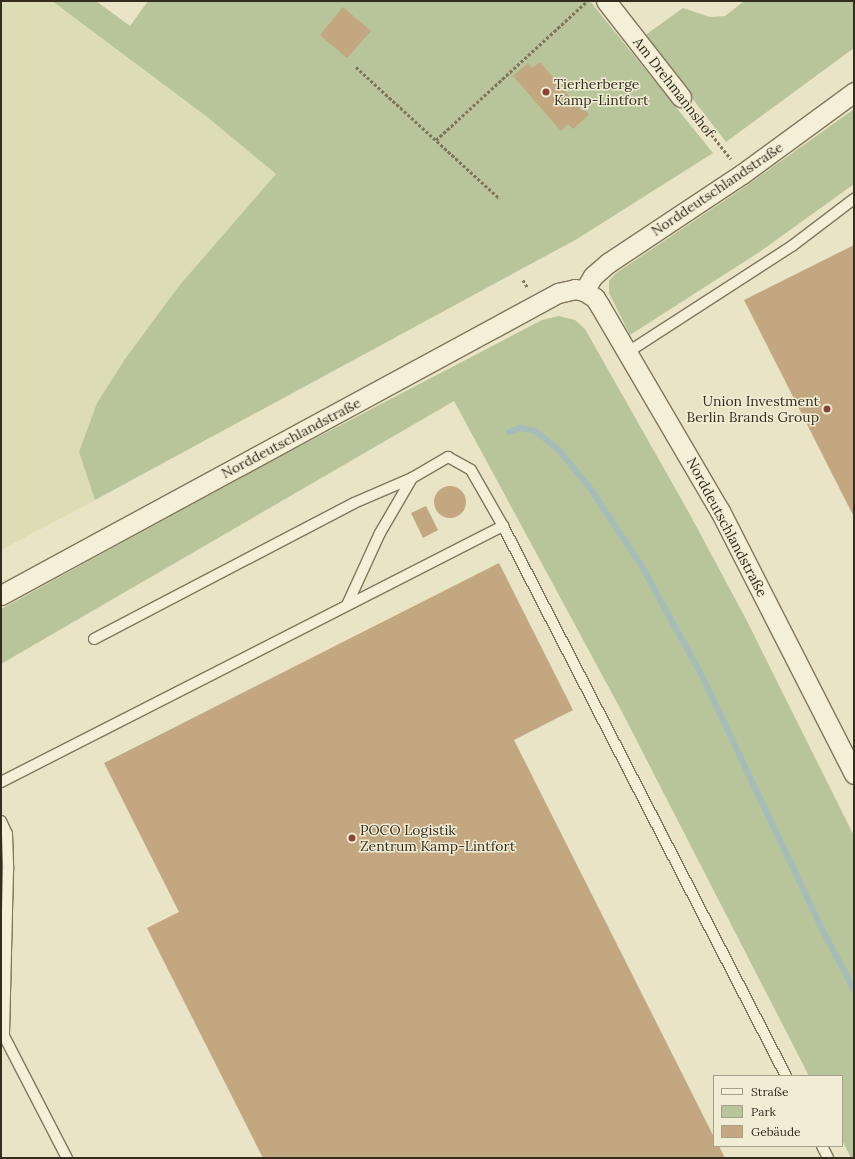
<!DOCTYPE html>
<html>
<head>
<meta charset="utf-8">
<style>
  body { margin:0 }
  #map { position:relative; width:855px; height:1159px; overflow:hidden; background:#e8e4c5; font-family:Lora,serif }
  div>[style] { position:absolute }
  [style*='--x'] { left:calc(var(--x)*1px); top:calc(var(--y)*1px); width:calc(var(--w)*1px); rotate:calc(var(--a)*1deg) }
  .farmland>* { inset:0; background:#dcddb4 }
  .green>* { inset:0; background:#b8c59a }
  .stream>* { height:6px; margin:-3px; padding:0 3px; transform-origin:3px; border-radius:3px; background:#a6bcb9 }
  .building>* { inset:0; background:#c2a780 }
  .round { border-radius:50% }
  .path>* { height:2.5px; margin-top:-1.25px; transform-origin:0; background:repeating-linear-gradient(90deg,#81765d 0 3px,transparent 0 5px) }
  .roads { filter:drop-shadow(1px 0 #81765d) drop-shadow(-1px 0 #81765d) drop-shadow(0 1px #81765d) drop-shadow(0 -1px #81765d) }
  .service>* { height:10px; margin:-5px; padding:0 5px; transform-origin:5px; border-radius:5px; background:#f4f0d7 }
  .minor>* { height:19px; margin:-9.5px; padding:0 9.5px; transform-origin:9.5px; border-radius:9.5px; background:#f4f0d7 }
  .dots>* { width:11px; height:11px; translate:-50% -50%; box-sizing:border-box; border:2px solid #f1edd4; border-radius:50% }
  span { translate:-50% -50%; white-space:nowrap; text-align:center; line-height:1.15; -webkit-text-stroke:3px #f1edd4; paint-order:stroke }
  .poi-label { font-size:14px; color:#332c1f }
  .left { translate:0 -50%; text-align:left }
  .right { translate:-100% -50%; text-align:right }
  .street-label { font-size:14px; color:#332c1f }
  .frame { position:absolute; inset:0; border:2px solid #332c1f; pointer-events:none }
  .legend { position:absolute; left:713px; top:1075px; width:130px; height:72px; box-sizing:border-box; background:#f1edd4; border:1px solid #a5a08c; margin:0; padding:5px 7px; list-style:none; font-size:12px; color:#332c1f }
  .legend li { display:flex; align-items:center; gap:8px; height:20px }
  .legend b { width:20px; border:1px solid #a5a08c }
</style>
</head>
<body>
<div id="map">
  <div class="farmland">
    <i style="clip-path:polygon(1px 1px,52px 1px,206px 116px,276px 174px,125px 359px,97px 403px,79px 452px,95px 500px,1px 550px)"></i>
  </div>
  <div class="green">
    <i style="clip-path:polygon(52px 1px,96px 1px,130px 26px,148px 1px,590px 1px,713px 153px,577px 239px,95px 500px,79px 452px,97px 403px,125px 359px,179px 286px,276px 174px,206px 116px)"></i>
    <i style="clip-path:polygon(744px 1px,854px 1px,854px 48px,726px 142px,644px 36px,683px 8px,710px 17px,725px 16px)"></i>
    <i style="clip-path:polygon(854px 109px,854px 184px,761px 251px,630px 335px,609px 293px,609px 281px,616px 273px,743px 188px)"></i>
    <i style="clip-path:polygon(559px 316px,575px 320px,585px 329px,688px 511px,747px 621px,854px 836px,854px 1158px,851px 1158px,842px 1140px,842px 1076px,809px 1076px,621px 710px,454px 401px,1px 664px,1px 609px,266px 464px,542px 320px)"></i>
  </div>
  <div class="stream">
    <i style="--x:509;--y:432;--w:12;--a:-20"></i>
    <i style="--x:520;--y:428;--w:15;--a:11"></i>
    <i style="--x:535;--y:431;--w:29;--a:38"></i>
    <i style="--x:558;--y:449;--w:50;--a:50.6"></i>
    <i style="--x:590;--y:488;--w:92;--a:56.5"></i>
    <i style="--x:641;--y:565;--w:124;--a:61.2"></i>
    <i style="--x:701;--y:674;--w:280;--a:64.6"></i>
    <i style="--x:821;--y:927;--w:71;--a:62.4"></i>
  </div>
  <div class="building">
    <i style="clip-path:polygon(343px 7px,371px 31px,347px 58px,320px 35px)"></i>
    <i style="clip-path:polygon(540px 62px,581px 110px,583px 108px,589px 115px,573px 129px,568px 124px,561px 131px,513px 76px,528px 63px,532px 68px)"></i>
    <i style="clip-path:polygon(854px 245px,854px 517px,744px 300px)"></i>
    <i class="round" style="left:434px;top:486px;width:32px;height:32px"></i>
    <i style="clip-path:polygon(426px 506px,438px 530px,423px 538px,411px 513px)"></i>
    <i style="clip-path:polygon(499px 563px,573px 710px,514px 740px,714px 1137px,714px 1146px,719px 1146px,725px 1158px,263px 1158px,147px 928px,179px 912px,104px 763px)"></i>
  </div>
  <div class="path">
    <i style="--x:356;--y:67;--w:195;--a:42.5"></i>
    <i style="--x:693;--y:111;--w:61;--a:51.6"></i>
    <i style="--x:436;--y:140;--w:205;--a:-42.6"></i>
    <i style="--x:523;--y:280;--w:9;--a:58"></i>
  </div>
  <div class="roads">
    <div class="service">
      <i style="--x:628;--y:352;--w:195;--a:-32.9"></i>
      <i style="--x:792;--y:246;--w:78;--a:-37.2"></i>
      <i style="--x:347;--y:605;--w:79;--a:-65.4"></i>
      <i style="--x:380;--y:533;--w:64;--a:-59.8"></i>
      <i style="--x:412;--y:478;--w:42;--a:-30.3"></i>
      <i style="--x:448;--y:457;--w:26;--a:29"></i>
      <i style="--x:471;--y:470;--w:64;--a:60.3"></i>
      <i style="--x:503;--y:526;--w:619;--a:62.77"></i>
      <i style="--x:94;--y:639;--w:293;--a:-27.6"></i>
      <i style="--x:354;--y:503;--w:63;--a:-23.3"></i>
      <i style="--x:1;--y:782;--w:564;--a:-27.02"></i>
      <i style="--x:1;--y:821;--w:14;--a:65"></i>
      <i style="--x:7;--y:834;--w:36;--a:88"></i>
      <i style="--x:8;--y:870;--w:166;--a:91.4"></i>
      <i style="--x:4;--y:1036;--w:137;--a:62.7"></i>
      <i style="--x:822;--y:1146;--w:13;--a:63"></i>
    </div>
    <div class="minor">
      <i style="--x:606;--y:1;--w:122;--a:52"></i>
      <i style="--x:584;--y:291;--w:13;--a:32"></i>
      <i style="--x:595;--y:298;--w:9;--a:58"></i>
      <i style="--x:600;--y:306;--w:238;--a:59.7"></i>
      <i style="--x:720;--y:511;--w:295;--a:63"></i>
      <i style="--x:1;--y:595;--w:634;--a:-28.47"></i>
      <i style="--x:558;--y:293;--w:17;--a:-13"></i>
      <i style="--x:575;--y:289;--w:9;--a:13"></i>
      <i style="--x:584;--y:291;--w:17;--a:-59"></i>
      <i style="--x:593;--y:276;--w:20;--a:-41"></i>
      <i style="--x:608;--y:263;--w:161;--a:-33.6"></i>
      <i style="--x:742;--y:174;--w:139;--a:-36.2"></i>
    </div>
  </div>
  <div class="dots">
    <i style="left:546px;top:92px;background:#884335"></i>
    <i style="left:827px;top:409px;background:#884335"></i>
    <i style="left:352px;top:838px;background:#884335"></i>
  </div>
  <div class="poi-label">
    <span class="left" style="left:554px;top:92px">Tierherberge<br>Kamp-Lintfort</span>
    <span class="right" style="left:819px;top:409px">Union Investment<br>Berlin Brands Group</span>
    <span class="left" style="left:360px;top:838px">POCO Logistik<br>Zentrum Kamp-Lintfort</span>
  </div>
  <div class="street-label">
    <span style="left:674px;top:87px;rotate:52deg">Am Drehmannshof</span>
    <span style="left:717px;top:189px;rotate:-34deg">Norddeutschlandstraße</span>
    <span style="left:291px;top:438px;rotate:-28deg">Norddeutschlandstraße</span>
    <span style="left:727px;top:527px;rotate:62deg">Norddeutschlandstraße</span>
  </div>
  <div class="frame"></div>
  <ul class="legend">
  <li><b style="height:5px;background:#f4f0d7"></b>Straße</li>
  <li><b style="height:11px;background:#b8c59a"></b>Park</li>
  <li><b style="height:11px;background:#c2a780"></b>Gebäude</li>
  </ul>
</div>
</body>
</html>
